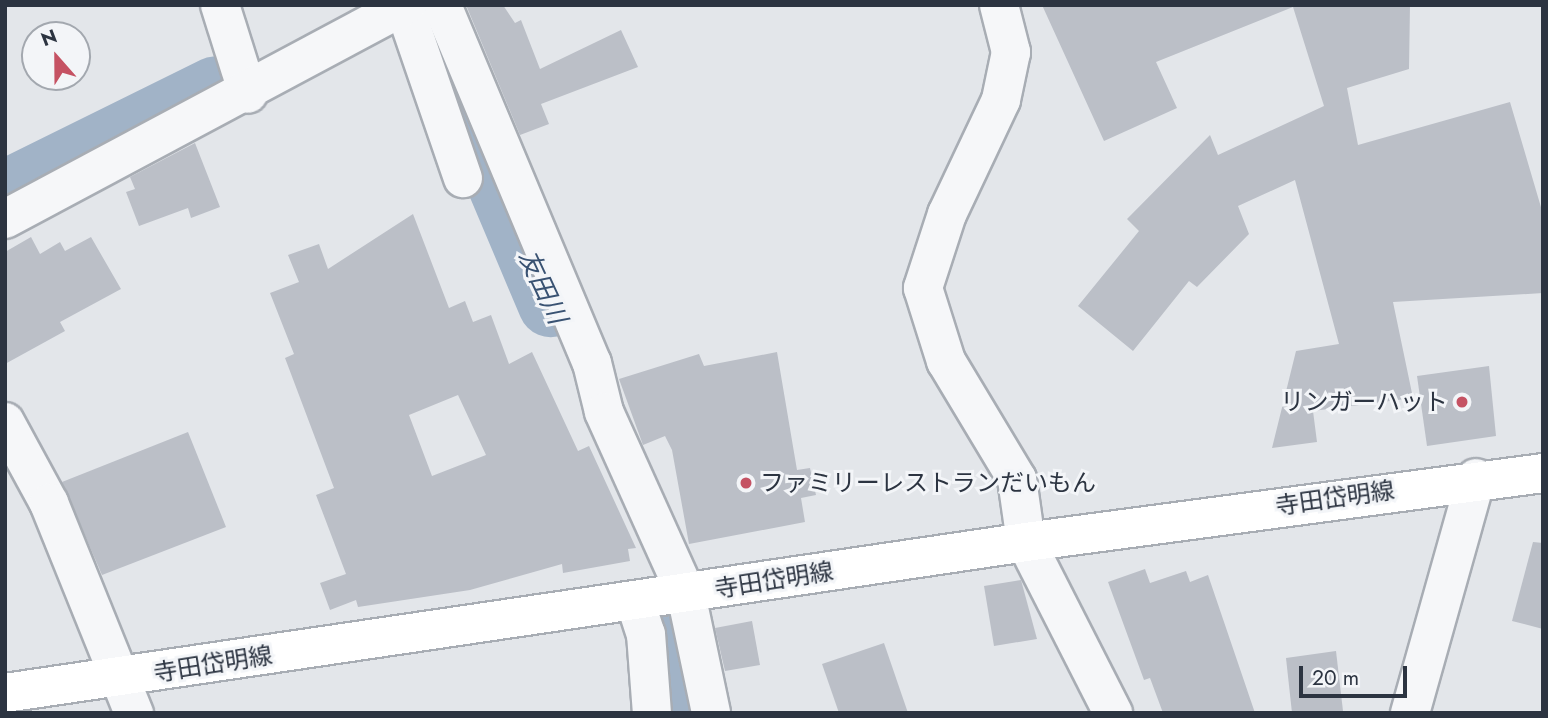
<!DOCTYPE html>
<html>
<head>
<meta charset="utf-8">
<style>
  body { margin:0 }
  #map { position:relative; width:1548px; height:718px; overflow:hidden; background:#e3e6ea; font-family:Jost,"Noto Sans JP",sans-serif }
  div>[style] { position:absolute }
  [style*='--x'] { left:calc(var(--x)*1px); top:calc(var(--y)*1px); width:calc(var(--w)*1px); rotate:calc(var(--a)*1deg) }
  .river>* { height:65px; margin:-32.5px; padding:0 32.5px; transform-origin:32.5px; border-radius:32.5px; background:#a1b3c7 }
  .building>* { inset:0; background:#bbbfc7 }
  .roads { filter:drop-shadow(2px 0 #a8adb4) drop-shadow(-2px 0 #a8adb4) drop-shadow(0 2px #a8adb4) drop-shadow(0 -2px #a8adb4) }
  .minor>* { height:38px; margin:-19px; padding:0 19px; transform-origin:19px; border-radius:19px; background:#f6f7f9 }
  .major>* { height:38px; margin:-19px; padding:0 19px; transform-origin:19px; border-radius:19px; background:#fff }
  .dots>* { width:19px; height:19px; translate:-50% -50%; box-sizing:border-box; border:4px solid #f3f5f8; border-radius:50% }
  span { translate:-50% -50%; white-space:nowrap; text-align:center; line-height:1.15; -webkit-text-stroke:6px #f3f5f8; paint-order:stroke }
  .poi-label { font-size:24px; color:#2c3441 }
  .right { translate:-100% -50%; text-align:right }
  .left { translate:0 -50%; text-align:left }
  .street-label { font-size:24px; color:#2c3441 }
  .water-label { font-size:26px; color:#395272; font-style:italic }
  .frame { position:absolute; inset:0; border:7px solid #2c3441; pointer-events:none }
  .north { position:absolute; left:21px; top:21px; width:70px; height:70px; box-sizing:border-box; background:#f3f5f8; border:2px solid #a3a8af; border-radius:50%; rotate:339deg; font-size:19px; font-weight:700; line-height:28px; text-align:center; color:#2c3441 }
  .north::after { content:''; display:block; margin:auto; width:24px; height:32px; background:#c55263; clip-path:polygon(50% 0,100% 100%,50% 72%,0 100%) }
  .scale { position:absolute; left:1299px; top:666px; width:108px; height:32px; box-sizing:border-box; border:4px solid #2c3441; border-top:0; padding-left:9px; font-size:21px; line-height:24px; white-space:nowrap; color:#2c3441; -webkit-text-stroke:5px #f3f5f8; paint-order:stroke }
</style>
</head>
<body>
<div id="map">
  <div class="river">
    <i style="--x:452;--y:72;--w:252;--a:67.1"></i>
    <i style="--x:5;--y:192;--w:234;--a:-26.3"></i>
    <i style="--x:677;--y:630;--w:84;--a:82.5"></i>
  </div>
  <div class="building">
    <i style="clip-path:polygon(466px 5px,503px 5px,515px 23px,521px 20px,540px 69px,621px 30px,638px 67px,541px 104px,549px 124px,520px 135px)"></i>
    <i style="clip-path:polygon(1042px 5px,1410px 5px,1409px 69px,1347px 88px,1358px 145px,1510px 102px,1543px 214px,1543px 293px,1393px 302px,1413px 398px,1313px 411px,1317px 442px,1272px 448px,1296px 351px,1339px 344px,1295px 180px,1238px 206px,1249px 234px,1197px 287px,1189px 281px,1133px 351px,1078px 306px,1139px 231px,1127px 219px,1210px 135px,1218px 155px,1324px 106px,1293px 7px,1156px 62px,1177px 108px,1104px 141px)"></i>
    <i style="clip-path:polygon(195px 143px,220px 207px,191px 218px,188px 208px,139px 226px,126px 192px,135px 189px,130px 177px)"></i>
    <i style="clip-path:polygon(evenodd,413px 214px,449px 308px,465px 301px,473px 322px,491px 315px,509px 364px,532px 352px,578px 451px,589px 446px,636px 548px,628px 549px,630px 561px,563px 573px,562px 564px,470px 590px,358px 607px,356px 600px,330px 610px,320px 583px,346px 574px,316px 495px,334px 488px,285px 358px,294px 354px,270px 293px,299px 282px,288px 255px,319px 244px,328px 269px,413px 214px,458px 395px,486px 455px,432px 476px,409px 415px,458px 395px)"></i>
    <i style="clip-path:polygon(31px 237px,40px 254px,60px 242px,65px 251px,91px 237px,121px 289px,60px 322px,65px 331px,5px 364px,5px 252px)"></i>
    <i style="clip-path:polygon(777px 352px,797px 470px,810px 468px,816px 495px,801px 498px,805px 522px,689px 544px,672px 450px,665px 436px,643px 445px,619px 379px,699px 354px,704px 366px)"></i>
    <i style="clip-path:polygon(1489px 366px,1496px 436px,1427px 446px,1417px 376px)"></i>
    <i style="clip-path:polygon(188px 432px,226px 527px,102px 575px,62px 482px)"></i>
    <i style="clip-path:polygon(1533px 542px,1543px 543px,1543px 629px,1512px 621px)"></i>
    <i style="clip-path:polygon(1145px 569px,1150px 583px,1186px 571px,1190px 582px,1208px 575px,1255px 713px,1163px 713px,1150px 678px,1144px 680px,1108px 582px)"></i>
    <i style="clip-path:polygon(1021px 580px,1037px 639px,994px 646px,984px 586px)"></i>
    <i style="clip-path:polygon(752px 621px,760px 665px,725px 671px,715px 628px)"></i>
    <i style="clip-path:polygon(884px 643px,908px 713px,839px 713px,822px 664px)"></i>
    <i style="clip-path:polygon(1336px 651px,1343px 711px,1292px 713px,1286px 658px)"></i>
  </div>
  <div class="roads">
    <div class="minor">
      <i style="--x:220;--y:5;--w:93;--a:72.5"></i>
      <i style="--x:442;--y:5;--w:388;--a:67.3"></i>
      <i style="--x:592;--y:363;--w:50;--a:76.2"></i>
      <i style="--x:604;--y:412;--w:200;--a:65.7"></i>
      <i style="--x:686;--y:594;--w:122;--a:78.1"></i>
      <i style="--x:999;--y:5;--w:49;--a:75.7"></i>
      <i style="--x:1011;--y:52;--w:49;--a:101.8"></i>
      <i style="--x:1001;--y:100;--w:126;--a:115.3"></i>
      <i style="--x:947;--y:214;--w:78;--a:108"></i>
      <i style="--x:923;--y:288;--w:77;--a:72.5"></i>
      <i style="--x:946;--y:361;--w:138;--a:59"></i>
      <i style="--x:1017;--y:479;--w:64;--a:81.9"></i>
      <i style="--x:1026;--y:542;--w:192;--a:63"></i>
      <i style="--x:404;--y:6;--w:182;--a:71.1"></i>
      <i style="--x:5;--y:219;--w:455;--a:-28.1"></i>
      <i style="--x:5;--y:422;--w:92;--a:61.5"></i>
      <i style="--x:49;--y:503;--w:227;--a:68"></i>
      <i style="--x:635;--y:601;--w:35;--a:72"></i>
      <i style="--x:646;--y:634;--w:79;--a:85.7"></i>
      <i style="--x:1410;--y:713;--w:244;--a:-74.3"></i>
    </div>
    <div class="major">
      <i style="--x:5;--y:693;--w:1032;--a:-8.41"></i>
      <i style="--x:1026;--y:542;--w:522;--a:-7.6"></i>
    </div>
  </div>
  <div class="dots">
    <i style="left:1462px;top:402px;background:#c55263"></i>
    <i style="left:746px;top:483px;background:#c55263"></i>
  </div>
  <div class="poi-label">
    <span class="right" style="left:1448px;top:402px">リンガーハット</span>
    <span class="left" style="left:760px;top:483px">ファミリーレストランだいもん</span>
  </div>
  <div class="street-label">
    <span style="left:1335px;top:498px;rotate:-8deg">寺田岱明線</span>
    <span style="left:774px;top:580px;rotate:-9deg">寺田岱明線</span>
    <span style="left:213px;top:664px;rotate:-9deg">寺田岱明線</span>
  </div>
  <div class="water-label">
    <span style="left:542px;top:287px;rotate:65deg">友田川</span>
  </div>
  <div class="frame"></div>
  <div class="north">N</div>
  <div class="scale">20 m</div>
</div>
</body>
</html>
